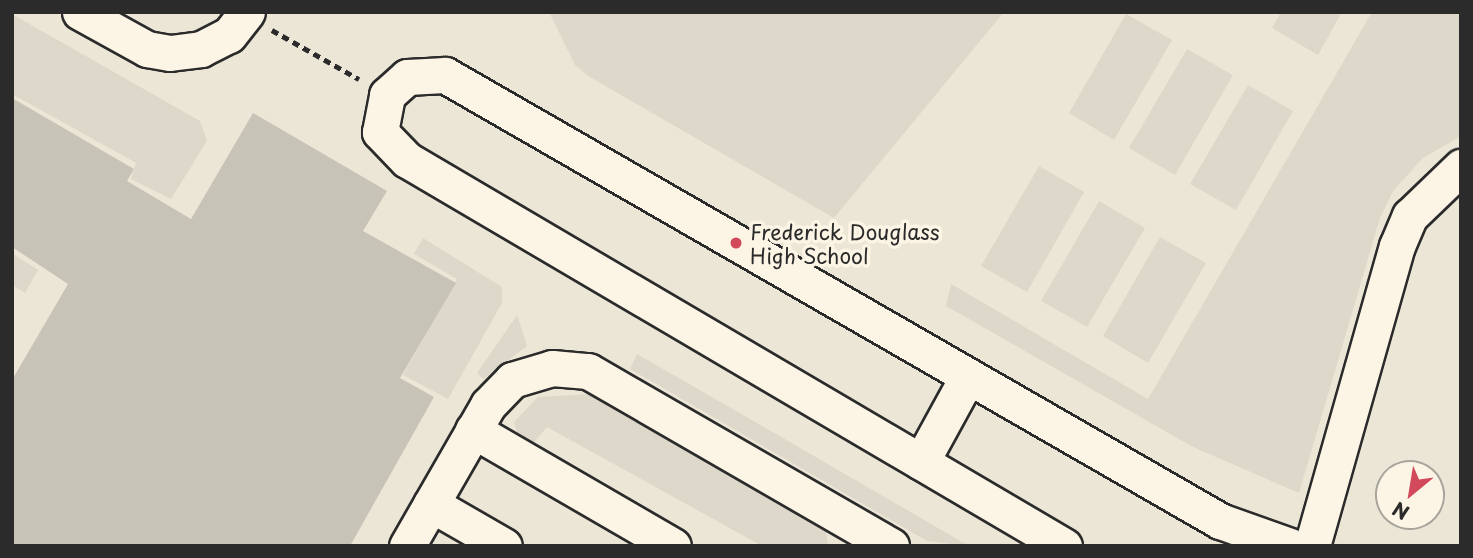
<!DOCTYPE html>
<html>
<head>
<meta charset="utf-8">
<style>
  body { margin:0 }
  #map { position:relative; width:1473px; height:558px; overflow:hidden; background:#fcf5e5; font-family:"Playpen Sans",sans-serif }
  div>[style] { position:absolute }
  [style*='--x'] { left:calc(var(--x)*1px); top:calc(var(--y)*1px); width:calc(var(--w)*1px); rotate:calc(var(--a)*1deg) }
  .built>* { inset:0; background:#ece6d7 }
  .green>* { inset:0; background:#ded8ca }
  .building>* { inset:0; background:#c8c3b7 }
  .path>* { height:4.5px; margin-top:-2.25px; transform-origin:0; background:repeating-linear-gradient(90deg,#2b2b2b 0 7px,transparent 0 12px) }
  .roads { filter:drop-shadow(2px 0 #2b2b2b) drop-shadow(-2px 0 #2b2b2b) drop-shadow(0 2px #2b2b2b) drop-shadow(0 -2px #2b2b2b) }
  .minor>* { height:35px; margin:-17.5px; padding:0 17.5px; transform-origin:17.5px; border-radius:17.5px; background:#fcf5e5 }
  .dots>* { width:19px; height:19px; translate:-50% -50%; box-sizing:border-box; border:4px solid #fcf5e5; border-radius:50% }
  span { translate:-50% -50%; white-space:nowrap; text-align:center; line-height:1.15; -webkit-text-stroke:7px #fcf5e5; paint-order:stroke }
  .poi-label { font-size:21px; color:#2b2b2b }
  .left { translate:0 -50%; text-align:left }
  .frame { position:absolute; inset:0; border:14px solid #2b2b2b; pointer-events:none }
  .north { position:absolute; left:1375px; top:460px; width:70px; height:70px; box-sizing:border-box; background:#fcf5e5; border:2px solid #a8a49b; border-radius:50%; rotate:210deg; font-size:19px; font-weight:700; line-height:28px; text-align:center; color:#2b2b2b }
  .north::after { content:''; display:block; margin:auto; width:24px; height:32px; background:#d1495b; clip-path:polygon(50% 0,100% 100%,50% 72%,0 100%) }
</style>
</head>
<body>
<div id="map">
  <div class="built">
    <i style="clip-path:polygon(evenodd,12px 12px,1461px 12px,1461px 546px,12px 546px,12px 12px,1389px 474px,1431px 474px,1431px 516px,1389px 516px,1389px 474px)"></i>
  </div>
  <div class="green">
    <i style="clip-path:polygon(549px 12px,1004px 12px,834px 218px,588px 76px,575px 65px)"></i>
    <i style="clip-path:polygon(1281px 12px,1342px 12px,1318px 55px,1272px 28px)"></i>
    <i style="clip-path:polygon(1372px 12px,1461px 12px,1461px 136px,1423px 158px,1393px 191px,1380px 218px,1299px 493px,1193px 447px,946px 306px,951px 284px,1148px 399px)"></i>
    <i style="clip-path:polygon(12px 14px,200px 121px,207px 141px,171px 199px,131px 179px,136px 163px,12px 94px)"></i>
    <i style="clip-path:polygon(1126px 14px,1172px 40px,1114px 140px,1069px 113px)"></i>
    <i style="clip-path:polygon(1187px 49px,1233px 75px,1175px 175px,1129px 148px)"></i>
    <i style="clip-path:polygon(1248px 85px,1293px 111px,1236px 210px,1190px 184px)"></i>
    <i style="clip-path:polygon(1039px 166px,1084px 192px,1027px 292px,981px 266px)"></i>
    <i style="clip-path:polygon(1099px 201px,1145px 228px,1087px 327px,1041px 301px)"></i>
    <i style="clip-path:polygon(1160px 237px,1206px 263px,1148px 363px,1103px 336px)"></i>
    <i style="clip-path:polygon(423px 238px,502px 287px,502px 303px,448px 399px,403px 375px,457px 279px,414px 254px)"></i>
    <i style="clip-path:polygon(12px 253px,38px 270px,25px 293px,12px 285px)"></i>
    <i style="clip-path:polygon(517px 315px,527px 346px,483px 379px,477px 373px)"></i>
    <i style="clip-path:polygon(637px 354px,783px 438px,969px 546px,927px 541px,630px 369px)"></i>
    <i style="clip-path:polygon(591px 394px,826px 532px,828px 546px,762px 546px,547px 427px,529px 448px,520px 442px,514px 422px,538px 397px)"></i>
  </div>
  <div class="building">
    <i style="clip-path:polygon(12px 98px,134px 169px,127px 181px,191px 219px,253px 113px,387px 191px,363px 231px,456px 283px,400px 378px,434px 397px,350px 546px,12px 546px,12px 380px,68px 284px,12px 247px)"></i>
  </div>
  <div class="path">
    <i style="--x:272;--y:30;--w:100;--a:29.4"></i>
  </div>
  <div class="roads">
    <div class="minor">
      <i style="--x:80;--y:12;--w:77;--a:28.9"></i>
      <i style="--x:147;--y:49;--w:23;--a:10"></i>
      <i style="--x:170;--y:53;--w:31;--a:-7"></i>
      <i style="--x:201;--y:49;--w:31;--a:-27"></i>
      <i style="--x:229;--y:35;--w:29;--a:-52"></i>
      <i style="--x:473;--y:430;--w:231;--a:30.1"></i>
      <i style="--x:921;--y:462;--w:98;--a:-61.3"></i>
      <i style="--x:431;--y:504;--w:84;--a:29.9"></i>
      <i style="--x:407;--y:546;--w:163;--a:-60.1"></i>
      <i style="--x:488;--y:405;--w:35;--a:-46"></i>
      <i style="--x:512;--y:380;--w:42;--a:-16.7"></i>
      <i style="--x:552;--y:368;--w:36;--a:5"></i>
      <i style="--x:588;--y:371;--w:350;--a:30"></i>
      <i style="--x:1064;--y:546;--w:762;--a:-149.56"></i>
      <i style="--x:407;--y:160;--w:39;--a:-134"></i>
      <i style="--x:380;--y:132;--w:38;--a:-79"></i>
      <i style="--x:387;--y:95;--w:27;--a:-42"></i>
      <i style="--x:407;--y:77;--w:38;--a:-3"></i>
      <i style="--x:445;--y:75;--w:894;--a:29.92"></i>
      <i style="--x:1220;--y:521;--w:74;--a:19.7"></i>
      <i style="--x:1312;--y:546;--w:312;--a:-74.2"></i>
      <i style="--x:1397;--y:246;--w:33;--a:-67"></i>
      <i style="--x:1410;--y:216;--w:71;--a:-43.9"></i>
    </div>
  </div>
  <div class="dots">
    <i style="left:736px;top:243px;background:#d1495b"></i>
  </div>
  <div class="poi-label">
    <span class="left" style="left:750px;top:243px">Frederick Douglass<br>High School</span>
  </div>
  <div class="frame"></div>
  <div class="north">N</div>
</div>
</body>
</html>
